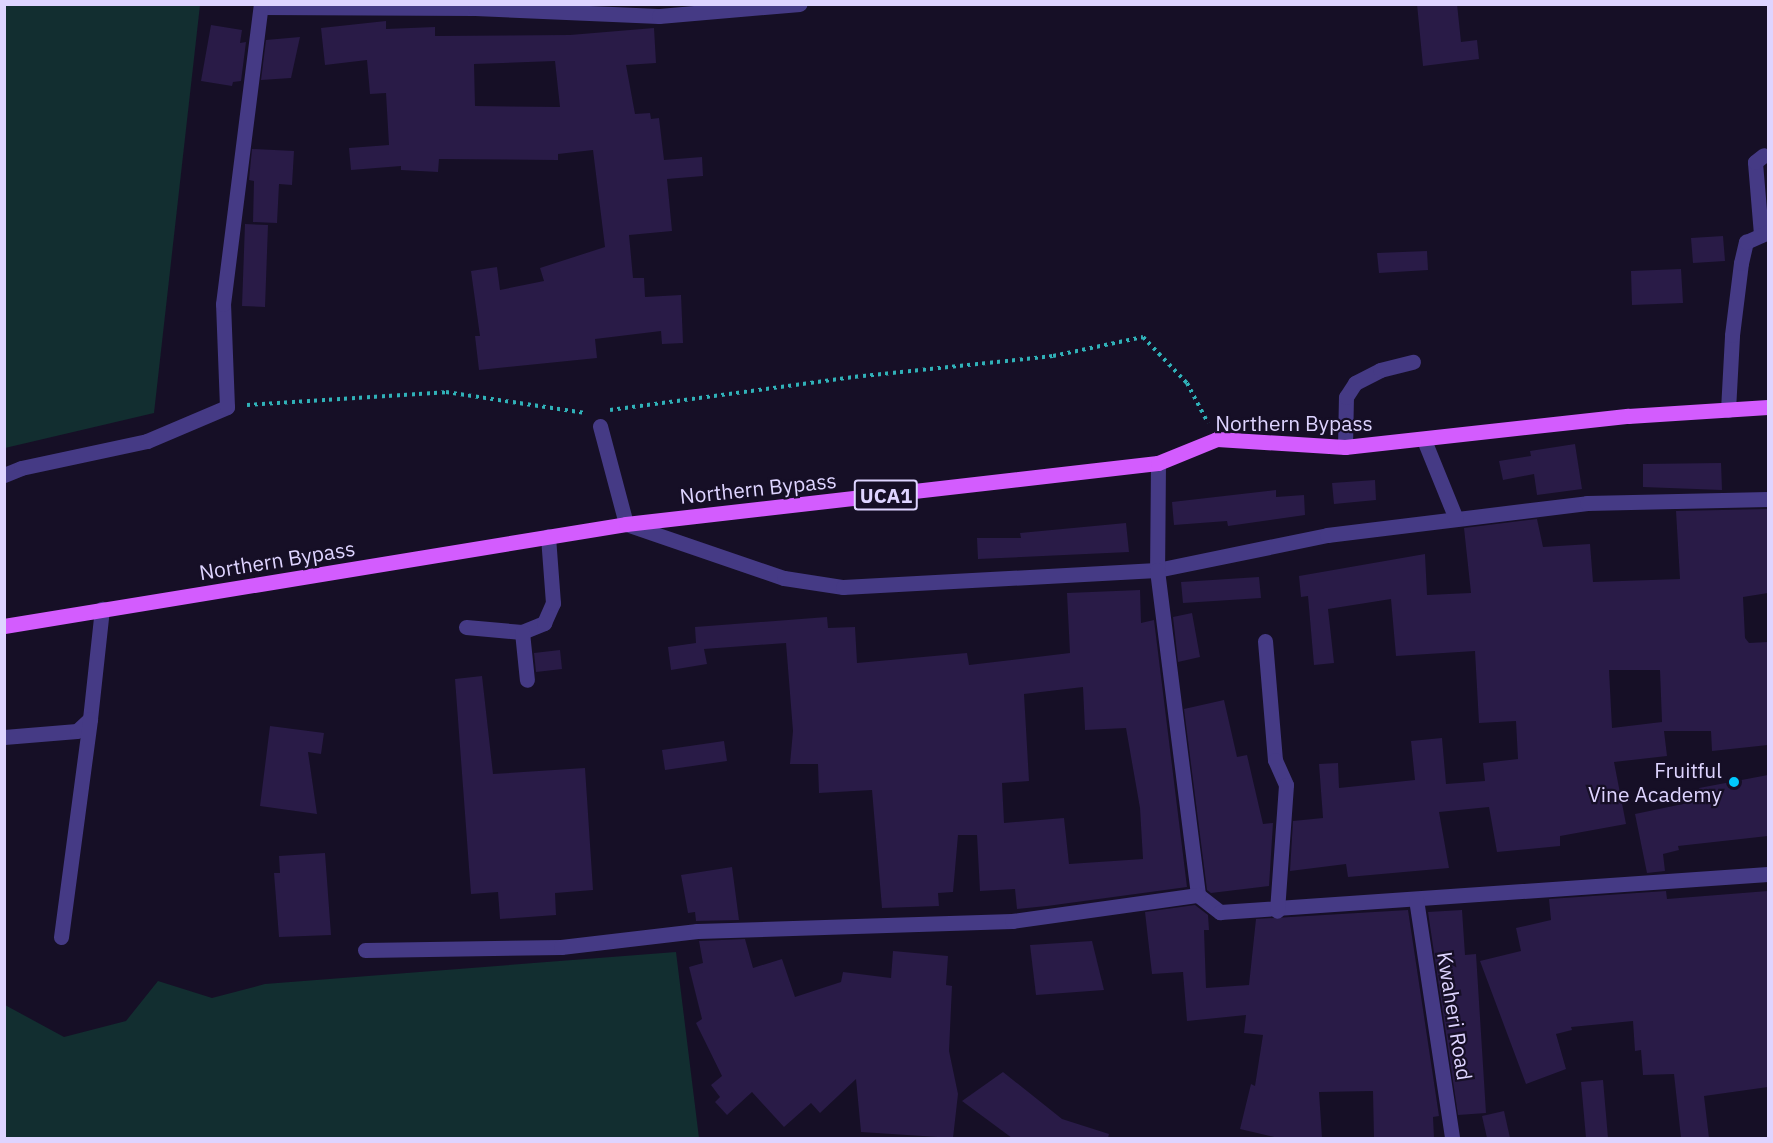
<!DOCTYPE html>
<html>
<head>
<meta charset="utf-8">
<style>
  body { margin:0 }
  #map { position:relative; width:1773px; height:1143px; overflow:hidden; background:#160f26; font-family:"IBM Plex Sans",sans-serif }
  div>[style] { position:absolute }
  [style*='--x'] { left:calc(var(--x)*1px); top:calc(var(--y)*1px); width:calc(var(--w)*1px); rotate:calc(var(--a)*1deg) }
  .green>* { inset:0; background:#122e30 }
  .building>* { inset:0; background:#291b47 }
  .path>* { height:4px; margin-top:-2px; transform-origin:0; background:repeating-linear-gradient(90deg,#30b1b8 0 3px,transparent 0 7.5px) }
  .minor>* { height:15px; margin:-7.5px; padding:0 7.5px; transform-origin:7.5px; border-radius:7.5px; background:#453a85 }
  .major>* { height:15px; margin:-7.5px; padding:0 7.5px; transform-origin:7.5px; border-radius:7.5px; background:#d35cfe }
  .dots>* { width:16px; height:16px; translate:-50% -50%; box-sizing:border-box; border:3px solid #160f26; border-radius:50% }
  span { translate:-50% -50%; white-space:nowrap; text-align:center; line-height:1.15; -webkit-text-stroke:4.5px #160f26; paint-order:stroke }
  .shield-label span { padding:2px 4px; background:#160f26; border:2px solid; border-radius:4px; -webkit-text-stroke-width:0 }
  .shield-label { font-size:20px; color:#ded4ff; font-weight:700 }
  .street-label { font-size:21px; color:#ded4ff }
  .poi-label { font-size:21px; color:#ded4ff }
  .right { translate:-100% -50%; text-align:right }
  .frame { position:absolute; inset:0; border:6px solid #ded4ff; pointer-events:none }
</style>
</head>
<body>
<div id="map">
  <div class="green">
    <i style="clip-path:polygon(4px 5px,200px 5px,154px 413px,5px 448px)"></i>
    <i style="clip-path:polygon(676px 952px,699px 1138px,5px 1138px,5px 1005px,64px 1037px,126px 1021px,158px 981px,212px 998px,265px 984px)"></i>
  </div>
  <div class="building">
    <i style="clip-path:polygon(1417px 4px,1457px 4px,1461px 42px,1477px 40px,1479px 59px,1423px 66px)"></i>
    <i style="clip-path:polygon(evenodd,386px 21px,386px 29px,435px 27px,435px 36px,570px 35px,654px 28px,656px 63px,626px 65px,635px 114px,650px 113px,651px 119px,659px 118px,664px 160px,702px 157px,703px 176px,667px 179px,672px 231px,629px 235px,633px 278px,644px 278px,645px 297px,681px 295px,683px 343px,662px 344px,661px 331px,595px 339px,597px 358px,479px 370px,475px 336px,480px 336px,471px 271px,497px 267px,500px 290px,544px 281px,540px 268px,605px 247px,593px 150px,558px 154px,558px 160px,439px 159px,438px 172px,401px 170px,401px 166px,351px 170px,349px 148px,389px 145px,386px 93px,370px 94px,367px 60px,325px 65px,321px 28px,386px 21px,555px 61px,560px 107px,475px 106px,474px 64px,555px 61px)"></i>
    <i style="clip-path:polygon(211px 25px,242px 30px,240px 43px,246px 42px,241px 81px,233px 82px,232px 86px,201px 81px)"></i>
    <i style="clip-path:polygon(300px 37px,291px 78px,261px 80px,266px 40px)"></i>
    <i style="clip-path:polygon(252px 149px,294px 151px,292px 185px,279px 184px,277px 223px,253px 222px,254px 181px,249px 180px)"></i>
    <i style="clip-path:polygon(245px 224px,268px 225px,265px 307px,242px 306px)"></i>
    <i style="clip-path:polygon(1723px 236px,1725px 261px,1693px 263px,1691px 238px)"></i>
    <i style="clip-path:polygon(1427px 251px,1428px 270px,1379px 273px,1377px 253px)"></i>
    <i style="clip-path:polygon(1681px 269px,1683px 303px,1632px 305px,1631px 271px)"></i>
    <i style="clip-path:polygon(1575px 444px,1582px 489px,1537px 495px,1534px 474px,1503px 480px,1499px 461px,1531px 456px,1530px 451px)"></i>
    <i style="clip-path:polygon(1721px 463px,1722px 490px,1643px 487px,1643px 464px)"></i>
    <i style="clip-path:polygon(1375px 480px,1376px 500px,1334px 504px,1332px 483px)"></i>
    <i style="clip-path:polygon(1276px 490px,1276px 497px,1304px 495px,1305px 515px,1228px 526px,1227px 521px,1174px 525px,1172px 502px)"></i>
    <i style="clip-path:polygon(evenodd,1768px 509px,1768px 593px,1743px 597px,1745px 638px,1749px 643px,1768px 642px,1768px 745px,1712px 751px,1711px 731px,1664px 731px,1667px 756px,1614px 762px,1626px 824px,1560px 836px,1560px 846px,1497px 852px,1489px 807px,1439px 812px,1449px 868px,1348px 877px,1346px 864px,1290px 871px,1293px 821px,1323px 818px,1319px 764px,1338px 763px,1339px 788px,1415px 780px,1411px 741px,1442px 738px,1446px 784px,1485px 781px,1483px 763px,1518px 759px,1516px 721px,1479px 723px,1475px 651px,1396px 656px,1391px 599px,1328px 609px,1334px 663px,1314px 665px,1308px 596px,1301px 597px,1299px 576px,1425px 554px,1427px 595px,1471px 593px,1464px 528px,1537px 519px,1543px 547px,1590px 544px,1593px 582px,1680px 579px,1676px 511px,1768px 509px,1609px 670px,1660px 670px,1662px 722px,1612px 728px,1609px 670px)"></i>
    <i style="clip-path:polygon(1126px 523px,1129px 552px,978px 559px,977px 538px,1021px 538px,1020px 533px)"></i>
    <i style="clip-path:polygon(1259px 577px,1261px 598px,1183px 603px,1181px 582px)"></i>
    <i style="clip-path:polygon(evenodd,1140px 590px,1141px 623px,1154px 620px,1187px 887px,1047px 906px,1017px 909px,1015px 889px,980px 891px,977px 835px,958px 835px,953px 892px,938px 893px,939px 906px,882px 908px,872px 790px,819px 793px,818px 764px,790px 764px,793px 731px,786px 643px,704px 649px,707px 664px,671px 670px,668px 647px,696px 643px,695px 627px,827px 617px,828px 628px,855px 627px,857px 663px,967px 653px,969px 665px,1070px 653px,1067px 593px,1140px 590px,1083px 687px,1085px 730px,1126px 728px,1140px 808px,1143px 859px,1069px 864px,1064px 818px,1004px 823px,1002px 783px,1029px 781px,1024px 694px,1083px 687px)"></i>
    <i style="clip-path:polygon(1192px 613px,1200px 657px,1178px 662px,1173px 617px)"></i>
    <i style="clip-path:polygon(560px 650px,562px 669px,536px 672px,534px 653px)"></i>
    <i style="clip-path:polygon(482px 676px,493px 774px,585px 768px,593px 890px,555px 893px,556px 915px,500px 919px,498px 892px,471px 894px,455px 679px)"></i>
    <i style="clip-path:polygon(1224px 700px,1237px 757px,1247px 755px,1263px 824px,1273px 823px,1269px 886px,1211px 893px,1207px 890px,1184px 709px)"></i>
    <i style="clip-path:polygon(270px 726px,324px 733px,321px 754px,308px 752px,317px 814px,260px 806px)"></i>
    <i style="clip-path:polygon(724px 741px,727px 761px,665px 770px,662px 750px)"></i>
    <i style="clip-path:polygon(1768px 775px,1768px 836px,1678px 846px,1679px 850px,1663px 854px,1665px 871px,1647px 873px,1635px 814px,1702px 800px,1699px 788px)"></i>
    <i style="clip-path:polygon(325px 853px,331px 935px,279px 937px,274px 873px,280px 873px,279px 856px)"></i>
    <i style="clip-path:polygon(732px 867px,739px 920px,696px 921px,695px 912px,688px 913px,681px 875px)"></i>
    <i style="clip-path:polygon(1666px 891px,1667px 899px,1768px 891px,1768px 1087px,1704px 1096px,1709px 1138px,1681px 1138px,1674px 1074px,1643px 1075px,1641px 1050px,1635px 1051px,1633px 1021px,1571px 1027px,1572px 1030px,1556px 1034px,1566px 1069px,1526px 1084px,1480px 961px,1521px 951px,1516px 928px,1551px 920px,1549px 899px)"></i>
    <i style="clip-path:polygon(1195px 905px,1208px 915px,1209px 930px,1204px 930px,1206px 988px,1249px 985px,1256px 919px,1408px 910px,1439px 1116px,1433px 1117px,1434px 1138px,1374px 1138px,1373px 1091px,1319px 1092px,1322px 1138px,1279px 1138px,1240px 1129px,1251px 1084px,1255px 1086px,1263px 1035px,1244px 1033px,1246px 1015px,1187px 1021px,1183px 972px,1152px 974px,1145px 912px)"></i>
    <i style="clip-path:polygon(1462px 910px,1465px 955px,1476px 954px,1486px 1113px,1458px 1115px,1428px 912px)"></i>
    <i style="clip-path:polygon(745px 939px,753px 968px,782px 959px,795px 997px,841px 982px,843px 972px,891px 978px,893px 951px,948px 956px,946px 985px,952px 986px,949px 1051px,958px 1094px,953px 1138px,861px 1132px,856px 1079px,820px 1113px,811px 1103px,784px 1127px,752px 1092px,727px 1115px,715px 1102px,720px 1097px,711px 1085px,722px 1076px,696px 1023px,702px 1019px,689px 967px,703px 963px,699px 941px)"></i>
    <i style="clip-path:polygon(1092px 941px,1104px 990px,1036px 995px,1030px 945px)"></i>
    <i style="clip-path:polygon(1003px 1072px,1062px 1119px,1109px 1134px,1108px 1138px,1012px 1138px,962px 1101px)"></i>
    <i style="clip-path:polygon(1603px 1080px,1608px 1138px,1586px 1138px,1581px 1082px)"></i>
    <i style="clip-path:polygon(1504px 1111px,1510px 1138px,1487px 1138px,1482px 1116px)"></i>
  </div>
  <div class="path">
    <i style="--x:247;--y:405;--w:199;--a:-3.7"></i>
    <i style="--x:446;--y:392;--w:141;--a:8.6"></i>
    <i style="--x:610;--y:410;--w:255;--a:-7.7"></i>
    <i style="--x:863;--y:376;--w:191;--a:-6"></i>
    <i style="--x:1053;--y:356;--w:92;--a:-11.9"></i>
    <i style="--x:1143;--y:337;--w:64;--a:46.3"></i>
    <i style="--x:1187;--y:383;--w:45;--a:62.3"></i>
  </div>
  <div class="minor">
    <i style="--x:261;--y:7;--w:214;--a:0.3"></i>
    <i style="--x:475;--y:8;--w:184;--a:2.5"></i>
    <i style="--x:659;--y:16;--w:141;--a:-4.9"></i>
    <i style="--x:1761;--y:234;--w:72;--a:-94.8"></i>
    <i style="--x:1755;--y:162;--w:11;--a:-38"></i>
    <i style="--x:1728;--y:410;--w:75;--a:-86.9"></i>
    <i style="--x:1732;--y:335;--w:73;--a:-82.9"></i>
    <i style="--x:1741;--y:263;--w:22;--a:-77"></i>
    <i style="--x:1746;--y:242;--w:24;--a:-24"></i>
    <i style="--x:600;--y:426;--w:101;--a:75.1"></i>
    <i style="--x:626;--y:524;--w:167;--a:18.9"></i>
    <i style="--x:784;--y:578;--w:60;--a:8.7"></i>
    <i style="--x:843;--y:587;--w:314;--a:-3.1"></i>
    <i style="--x:1157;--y:570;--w:174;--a:-11.6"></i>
    <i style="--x:1327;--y:535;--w:262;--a:-7"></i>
    <i style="--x:1587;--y:503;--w:181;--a:-1.3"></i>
    <i style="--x:1424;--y:440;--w:85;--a:67.9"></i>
    <i style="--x:1345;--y:447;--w:50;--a:-88.9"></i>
    <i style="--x:1346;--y:397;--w:17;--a:-57"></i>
    <i style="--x:1355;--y:383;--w:28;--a:-27"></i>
    <i style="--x:1380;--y:370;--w:34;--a:-14"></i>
    <i style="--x:1158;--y:463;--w:107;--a:90.5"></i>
    <i style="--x:1157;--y:570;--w:328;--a:82.8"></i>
    <i style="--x:1198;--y:895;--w:28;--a:38"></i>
    <i style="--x:1220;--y:912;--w:549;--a:-3.97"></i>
    <i style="--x:4;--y:475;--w:18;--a:-22"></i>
    <i style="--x:21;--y:468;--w:129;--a:-12.1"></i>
    <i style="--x:147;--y:441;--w:87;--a:-23"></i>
    <i style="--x:227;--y:407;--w:103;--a:-92.2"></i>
    <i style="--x:223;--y:304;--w:302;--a:-82.8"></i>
    <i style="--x:466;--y:627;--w:56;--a:5.1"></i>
    <i style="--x:522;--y:632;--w:24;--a:-22"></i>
    <i style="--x:544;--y:623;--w:22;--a:-66"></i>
    <i style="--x:553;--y:603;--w:67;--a:-94.3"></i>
    <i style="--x:522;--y:632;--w:48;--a:84.1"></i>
    <i style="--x:1265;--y:641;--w:119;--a:85.2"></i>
    <i style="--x:1275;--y:760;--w:27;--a:66"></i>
    <i style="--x:1286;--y:785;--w:126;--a:94.1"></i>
    <i style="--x:4;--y:737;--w:73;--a:-4.7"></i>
    <i style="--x:77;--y:731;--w:18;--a:-43"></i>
    <i style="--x:90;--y:719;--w:111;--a:-83.8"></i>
    <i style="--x:1416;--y:899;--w:242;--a:81.4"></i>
    <i style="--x:61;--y:937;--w:220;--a:-82.4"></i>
    <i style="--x:365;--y:950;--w:196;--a:-0.9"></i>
    <i style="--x:561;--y:947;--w:137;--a:-6.7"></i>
    <i style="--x:697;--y:931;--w:315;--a:-1.8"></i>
    <i style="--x:1012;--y:921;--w:188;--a:-8"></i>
  </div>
  <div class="major">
    <i style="--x:4;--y:626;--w:630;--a:-9.31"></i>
    <i style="--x:626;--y:524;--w:535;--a:-6.54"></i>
    <i style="--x:1158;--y:463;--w:64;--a:-22.1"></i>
    <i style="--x:1217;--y:439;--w:128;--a:3.6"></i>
    <i style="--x:1345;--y:447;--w:285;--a:-6.3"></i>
    <i style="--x:1628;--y:416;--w:140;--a:-3.7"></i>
  </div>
  <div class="dots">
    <i style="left:1734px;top:782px;background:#01c9fe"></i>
  </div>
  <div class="shield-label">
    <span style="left:886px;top:495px">UCA1</span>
  </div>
  <div class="street-label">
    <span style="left:1294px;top:423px">Northern Bypass</span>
    <span style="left:758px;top:488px;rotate:-6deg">Northern Bypass</span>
    <span style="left:277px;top:560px;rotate:-9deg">Northern Bypass</span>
    <span style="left:1455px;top:1016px;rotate:81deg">Kwaheri Road</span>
  </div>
  <div class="poi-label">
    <span class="right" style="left:1722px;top:782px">Fruitful<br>Vine Academy</span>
  </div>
  <div class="frame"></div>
</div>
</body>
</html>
